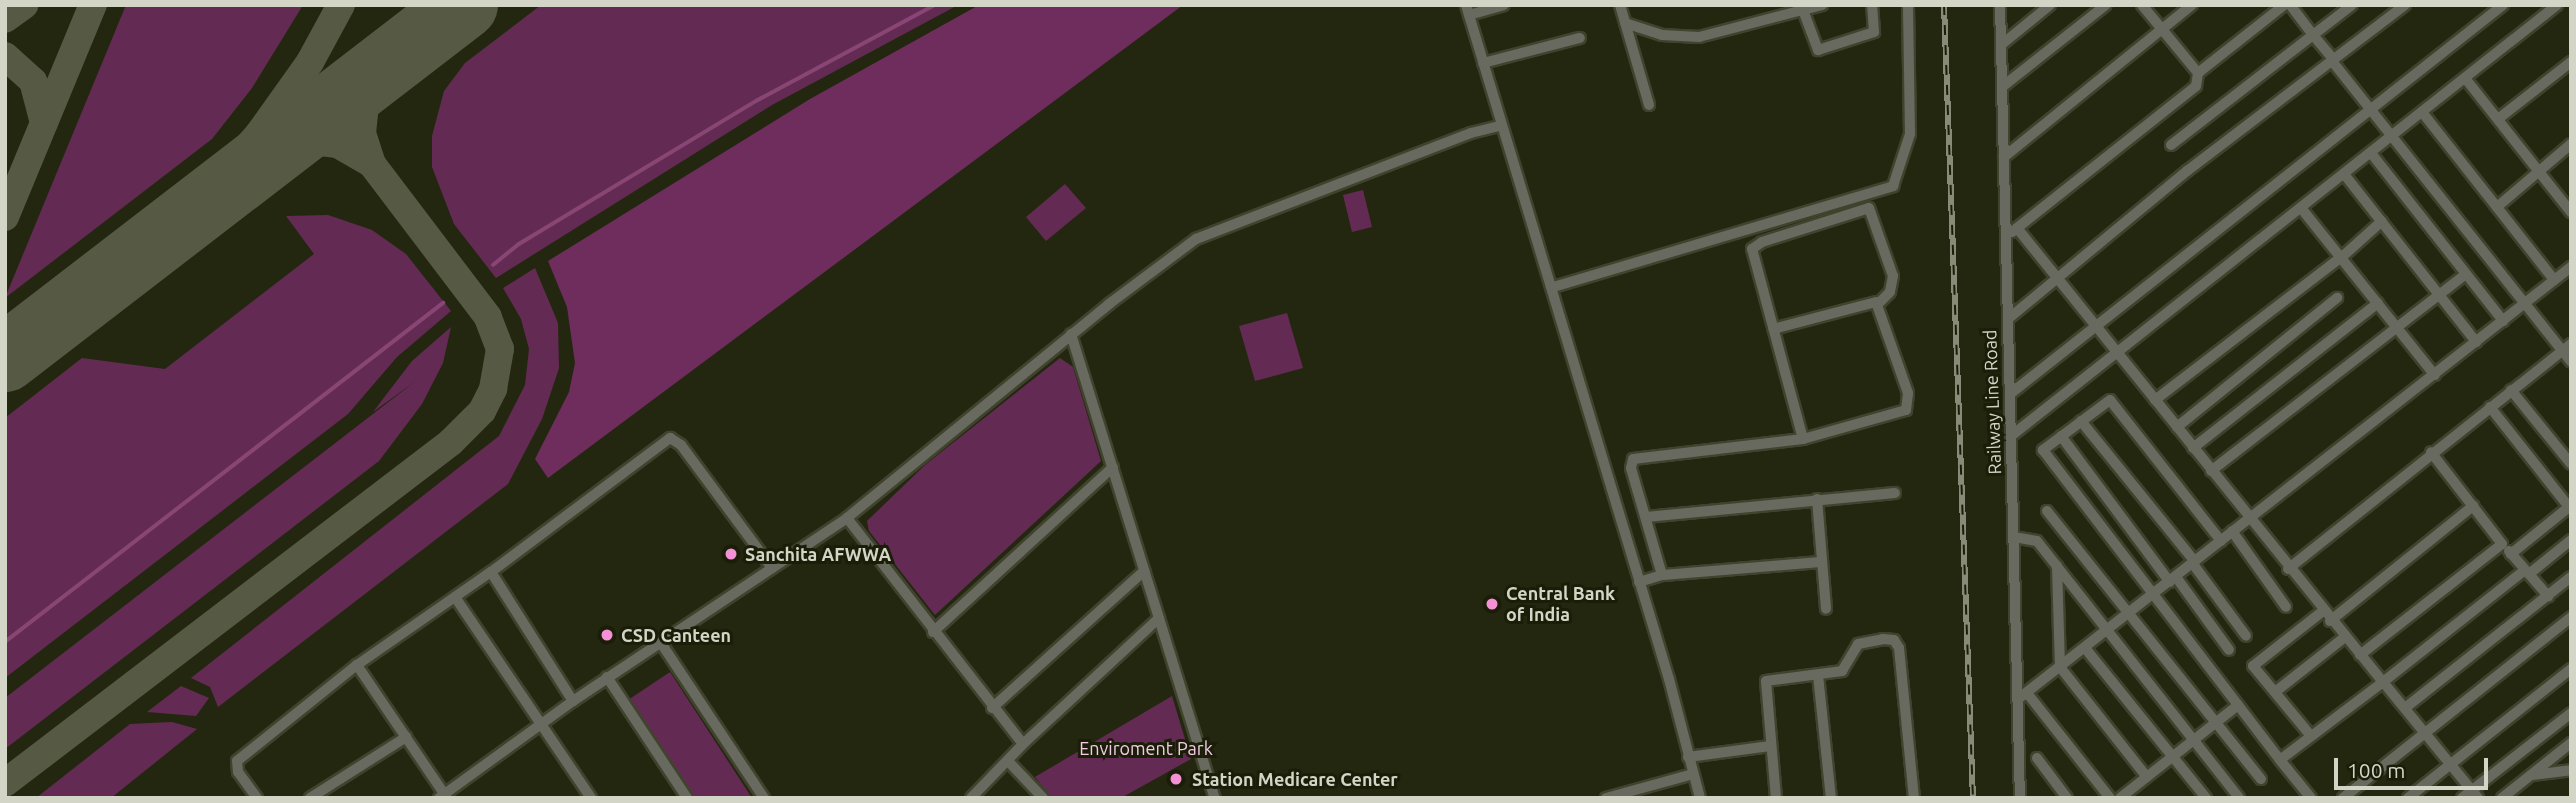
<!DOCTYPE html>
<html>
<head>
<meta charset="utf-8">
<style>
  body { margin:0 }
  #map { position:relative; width:2576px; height:803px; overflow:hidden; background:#242710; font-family:Ubuntu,sans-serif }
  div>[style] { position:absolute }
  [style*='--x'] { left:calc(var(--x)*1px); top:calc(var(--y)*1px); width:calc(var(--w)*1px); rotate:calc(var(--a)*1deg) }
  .green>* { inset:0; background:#632b53 }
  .forest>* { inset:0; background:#6e2d5c }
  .stream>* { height:3.5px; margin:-1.75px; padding:0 1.75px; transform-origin:1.75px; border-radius:1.75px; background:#894574 }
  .taxiway>* { height:28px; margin:-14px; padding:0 14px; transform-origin:14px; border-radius:14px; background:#565944 }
  .runway>* { height:68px; margin:-34px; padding:0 34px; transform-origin:34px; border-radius:34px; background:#565944 }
  .roads { filter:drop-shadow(2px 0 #40432d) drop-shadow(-2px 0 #40432d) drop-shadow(0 2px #40432d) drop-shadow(0 -2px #40432d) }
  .minor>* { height:10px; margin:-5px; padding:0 5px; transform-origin:5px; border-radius:5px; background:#686a5f }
  .rail>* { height:6px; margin-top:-3px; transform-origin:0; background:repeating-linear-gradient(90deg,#1a1d07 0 10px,#898b79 0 20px); box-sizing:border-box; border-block:2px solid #898b79 }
  .dots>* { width:19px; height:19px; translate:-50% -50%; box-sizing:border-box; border:4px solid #1a1d07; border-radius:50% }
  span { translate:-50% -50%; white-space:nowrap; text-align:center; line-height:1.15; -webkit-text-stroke:6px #1a1d07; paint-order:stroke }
  .street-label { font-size:18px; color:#d3d5c7 }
  .poi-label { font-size:18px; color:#d3d5c7; font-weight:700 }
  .left { translate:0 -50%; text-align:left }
  .park-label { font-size:18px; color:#f3cbe5 }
  .frame { position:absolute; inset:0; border:7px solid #d3d5c7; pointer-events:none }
  .scale { position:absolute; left:2334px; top:758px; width:154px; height:32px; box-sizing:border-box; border:4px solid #d3d5c7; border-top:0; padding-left:9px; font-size:21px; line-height:24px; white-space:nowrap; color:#d3d5c7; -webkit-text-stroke:5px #1a1d07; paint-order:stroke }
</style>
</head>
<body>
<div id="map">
  <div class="green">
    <i style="clip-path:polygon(126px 5px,303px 5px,252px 88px,212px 139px,5px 298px)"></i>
    <i style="clip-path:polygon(541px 5px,958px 5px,772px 105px,496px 278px,454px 224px,432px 167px,432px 136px,444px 91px,465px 63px)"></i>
    <i style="clip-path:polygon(1065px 184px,1086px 208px,1046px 241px,1026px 217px)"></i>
    <i style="clip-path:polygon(1363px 190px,1372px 227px,1352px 232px,1343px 195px)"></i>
    <i style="clip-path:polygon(328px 215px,372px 230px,406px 254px,451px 311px,397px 357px,348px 414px,5px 678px,5px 418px,82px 358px,165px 369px,314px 254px,286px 216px)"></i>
    <i style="clip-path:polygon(535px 268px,558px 323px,559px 368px,542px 419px,508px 484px,218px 707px,210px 687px,191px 678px,499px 436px,525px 385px,529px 349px,521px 319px,503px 288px)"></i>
    <i style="clip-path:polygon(1287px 313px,1303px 368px,1255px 381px,1239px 326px)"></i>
    <i style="clip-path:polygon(451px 327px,443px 363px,422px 404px,379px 461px,5px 749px,5px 698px,417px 380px,373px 412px,412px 361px)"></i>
    <i style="clip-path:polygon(1060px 358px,1073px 367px,1101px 461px,935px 615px,869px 531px,867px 521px,925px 465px)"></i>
    <i style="clip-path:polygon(670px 672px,752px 798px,692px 798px,628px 700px)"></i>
    <i style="clip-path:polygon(181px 686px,209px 698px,196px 716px,147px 712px)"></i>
    <i style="clip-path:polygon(1172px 696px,1191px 759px,1121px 798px,1052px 798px,1035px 777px)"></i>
    <i style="clip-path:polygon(172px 722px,197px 729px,111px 798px,36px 798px,130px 724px)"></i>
  </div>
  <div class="forest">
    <i style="clip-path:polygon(979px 5px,1183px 5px,548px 478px,535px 459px,569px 392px,575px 363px,567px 307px,548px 261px,810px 99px)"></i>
  </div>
  <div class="stream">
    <i style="--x:493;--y:265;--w:33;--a:-39"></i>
    <i style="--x:519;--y:244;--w:277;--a:-31.1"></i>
    <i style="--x:756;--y:101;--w:203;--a:-28.2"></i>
    <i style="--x:5;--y:642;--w:554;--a:-37.74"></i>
  </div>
  <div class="taxiway">
    <i style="--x:5;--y:19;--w:24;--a:-36"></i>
    <i style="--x:5;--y:56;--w:38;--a:42"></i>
    <i style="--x:33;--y:81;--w:43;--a:75.3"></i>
    <i style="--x:372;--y:164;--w:33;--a:-108"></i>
    <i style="--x:362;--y:133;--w:29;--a:-84"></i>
    <i style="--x:365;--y:104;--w:24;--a:-66"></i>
    <i style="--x:375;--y:82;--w:45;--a:-45.9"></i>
    <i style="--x:5;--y:217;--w:230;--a:-67.5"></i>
    <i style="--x:144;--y:252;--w:74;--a:-42.8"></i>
    <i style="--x:198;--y:202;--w:90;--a:-48.2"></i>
    <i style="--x:258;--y:135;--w:90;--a:-54.5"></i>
    <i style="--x:310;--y:62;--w:65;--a:-61.5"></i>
    <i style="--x:5;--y:783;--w:561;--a:-37.4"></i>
    <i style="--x:451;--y:442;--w:44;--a:-45"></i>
    <i style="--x:482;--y:411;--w:25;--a:-63"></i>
    <i style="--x:493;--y:389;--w:41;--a:-80.1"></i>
    <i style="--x:500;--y:349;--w:34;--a:-111"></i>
    <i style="--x:488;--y:317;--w:192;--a:-127.2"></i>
    <i style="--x:372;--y:164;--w:39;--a:-150"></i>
    <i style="--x:338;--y:144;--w:30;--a:-174"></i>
    <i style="--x:308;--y:141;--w:30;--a:163"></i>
    <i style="--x:279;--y:150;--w:35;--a:145"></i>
  </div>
  <div class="runway">
    <i style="--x:5;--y:358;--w:579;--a:-37.56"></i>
  </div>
  <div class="roads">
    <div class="minor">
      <i style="--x:1466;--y:5;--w:704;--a:73.24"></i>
      <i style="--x:1669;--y:679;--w:123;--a:75.4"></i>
      <i style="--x:1620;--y:5;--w:104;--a:73.8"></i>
      <i style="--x:2000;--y:5;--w:793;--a:88.56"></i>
      <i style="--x:2142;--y:5;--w:88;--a:50.5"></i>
      <i style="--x:1803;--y:10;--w:20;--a:-15"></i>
      <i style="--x:1469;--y:15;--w:36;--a:-16"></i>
      <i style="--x:1625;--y:23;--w:39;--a:18"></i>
      <i style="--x:1662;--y:35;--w:37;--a:3"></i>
      <i style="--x:1699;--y:37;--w:107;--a:-14.6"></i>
      <i style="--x:1803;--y:10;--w:43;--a:69.4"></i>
      <i style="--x:1818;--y:50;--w:59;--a:-17.8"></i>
      <i style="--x:1874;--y:32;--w:27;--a:-94"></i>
      <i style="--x:2001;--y:45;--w:63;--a:-39.2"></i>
      <i style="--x:2334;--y:60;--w:33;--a:-130"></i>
      <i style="--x:2313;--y:35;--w:49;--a:-37.6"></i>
      <i style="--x:2332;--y:61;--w:384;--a:51.5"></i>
      <i style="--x:1483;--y:63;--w:100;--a:-14.5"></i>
      <i style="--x:2465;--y:78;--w:171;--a:51.7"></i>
      <i style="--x:2002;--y:87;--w:132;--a:-38.3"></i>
      <i style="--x:2422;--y:112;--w:214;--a:51.8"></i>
      <i style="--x:2498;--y:119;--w:93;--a:-38"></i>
      <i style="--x:2171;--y:145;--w:180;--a:-37.8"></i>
      <i style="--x:2313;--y:35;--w:38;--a:-127"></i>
      <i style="--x:2371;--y:153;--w:214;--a:51.8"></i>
      <i style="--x:2004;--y:157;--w:242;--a:-39"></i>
      <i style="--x:2344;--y:174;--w:214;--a:51.8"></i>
      <i style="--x:2497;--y:207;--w:97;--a:-40.4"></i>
      <i style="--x:2301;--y:208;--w:214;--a:51.3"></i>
      <i style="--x:2017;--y:228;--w:583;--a:51.13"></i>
      <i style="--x:2383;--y:682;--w:129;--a:142.9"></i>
      <i style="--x:2280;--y:760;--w:49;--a:50.8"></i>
      <i style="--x:2012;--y:232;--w:235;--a:-38.4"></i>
      <i style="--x:2196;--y:86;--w:13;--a:-81"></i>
      <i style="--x:2198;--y:73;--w:110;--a:-38.3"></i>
      <i style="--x:1553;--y:287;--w:355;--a:-16.5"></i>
      <i style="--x:1893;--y:186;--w:55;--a:-71.9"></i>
      <i style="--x:1910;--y:134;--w:129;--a:-90.9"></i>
      <i style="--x:2008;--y:319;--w:232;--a:-39.6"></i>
      <i style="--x:2187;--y:171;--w:274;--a:-37.3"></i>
      <i style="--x:1071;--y:334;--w:486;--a:72.8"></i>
      <i style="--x:2511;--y:390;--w:95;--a:51"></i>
      <i style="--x:2010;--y:394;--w:628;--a:-38.28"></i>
      <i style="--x:2155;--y:400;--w:237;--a:-37.5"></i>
      <i style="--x:2343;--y:256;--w:52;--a:-41.9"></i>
      <i style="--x:2490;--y:407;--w:127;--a:51.7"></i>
      <i style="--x:2569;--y:507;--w:75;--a:141"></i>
      <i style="--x:2081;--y:421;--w:181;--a:51"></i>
      <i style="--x:2177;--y:427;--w:206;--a:-38.9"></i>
      <i style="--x:2011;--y:436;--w:696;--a:-38.29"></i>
      <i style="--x:2061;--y:436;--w:182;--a:53.3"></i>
      <i style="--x:1803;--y:439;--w:197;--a:-105"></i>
      <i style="--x:1752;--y:249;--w:12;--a:-35"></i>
      <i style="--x:1762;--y:242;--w:112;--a:-17.6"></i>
      <i style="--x:1869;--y:208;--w:72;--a:70.6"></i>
      <i style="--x:1893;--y:276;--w:16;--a:101"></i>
      <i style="--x:1890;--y:292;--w:17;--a:135"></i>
      <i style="--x:2193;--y:448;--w:235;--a:-38.1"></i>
      <i style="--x:2211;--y:471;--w:322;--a:-37.7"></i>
      <i style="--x:1817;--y:499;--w:110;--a:85.3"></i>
      <i style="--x:2047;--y:511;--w:343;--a:51.4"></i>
      <i style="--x:1646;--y:517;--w:250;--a:-5.5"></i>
      <i style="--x:847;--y:518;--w:286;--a:52.1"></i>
      <i style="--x:2232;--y:531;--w:93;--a:54.6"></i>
      <i style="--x:2014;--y:537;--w:23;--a:10"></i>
      <i style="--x:2037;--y:541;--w:327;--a:51.8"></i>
      <i style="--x:2221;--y:541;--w:179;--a:-128.2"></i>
      <i style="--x:2110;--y:400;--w:84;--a:143.3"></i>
      <i style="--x:2043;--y:450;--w:390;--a:52.6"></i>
      <i style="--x:2509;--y:551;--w:60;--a:49.1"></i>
      <i style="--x:2193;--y:564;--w:89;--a:53.6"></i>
      <i style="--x:2057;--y:566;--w:101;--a:88.3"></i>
      <i style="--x:2060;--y:667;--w:140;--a:51.7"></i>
      <i style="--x:2288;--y:569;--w:362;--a:-38.5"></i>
      <i style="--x:491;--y:572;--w:224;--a:-36.8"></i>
      <i style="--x:670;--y:438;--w:13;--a:32"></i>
      <i style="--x:681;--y:445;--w:153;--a:53.5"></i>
      <i style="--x:2529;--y:574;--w:54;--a:-39"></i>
      <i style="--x:1662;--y:575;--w:111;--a:-106.2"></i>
      <i style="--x:1631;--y:468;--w:9;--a:-77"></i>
      <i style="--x:1633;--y:459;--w:171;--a:-6.7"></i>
      <i style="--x:1803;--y:439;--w:107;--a:-15.7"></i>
      <i style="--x:1906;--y:410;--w:17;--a:-83"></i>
      <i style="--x:1908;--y:393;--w:96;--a:-109.4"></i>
      <i style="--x:1876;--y:302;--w:106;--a:165.3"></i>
      <i style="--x:2176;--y:577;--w:90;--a:54"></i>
      <i style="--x:1639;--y:582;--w:24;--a:-17"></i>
      <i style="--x:1662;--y:575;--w:160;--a:-4.7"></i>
      <i style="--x:455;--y:597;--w:243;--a:55.9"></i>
      <i style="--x:2330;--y:621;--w:184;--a:-38.8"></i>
      <i style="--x:933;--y:632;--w:244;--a:-42.5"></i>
      <i style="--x:661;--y:643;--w:186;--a:56.4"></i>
      <i style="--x:2085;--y:648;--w:193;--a:51.1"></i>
      <i style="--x:2360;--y:655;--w:180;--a:-38"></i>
      <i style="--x:2502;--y:544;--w:116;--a:-127.7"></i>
      <i style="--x:1818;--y:675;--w:124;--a:84"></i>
      <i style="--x:607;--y:677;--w:145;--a:56.5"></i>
      <i style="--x:2275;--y:692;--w:89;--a:-38.2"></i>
      <i style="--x:2027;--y:693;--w:134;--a:51.7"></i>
      <i style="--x:2018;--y:699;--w:702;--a:-38"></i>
      <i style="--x:992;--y:708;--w:205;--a:-42"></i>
      <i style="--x:2405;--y:708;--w:211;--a:-38.3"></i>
      <i style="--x:2311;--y:736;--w:91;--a:-129.6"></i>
      <i style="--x:2253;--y:666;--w:89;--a:-38.2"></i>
      <i style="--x:1688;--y:757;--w:83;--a:-7.6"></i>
      <i style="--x:2037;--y:758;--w:50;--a:53.1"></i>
      <i style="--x:1008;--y:761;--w:51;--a:46.6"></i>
      <i style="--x:2532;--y:775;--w:39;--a:-7"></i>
      <i style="--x:257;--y:798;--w:32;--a:-126"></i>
      <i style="--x:238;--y:772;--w:11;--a:-95"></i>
      <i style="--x:237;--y:761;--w:154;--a:-38.7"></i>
      <i style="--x:310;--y:798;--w:114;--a:-32.4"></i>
      <i style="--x:439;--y:798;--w:165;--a:-35.9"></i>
      <i style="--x:447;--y:798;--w:161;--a:-124.1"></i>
      <i style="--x:357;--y:665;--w:163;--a:-34.8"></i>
      <i style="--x:491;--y:572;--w:153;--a:57.6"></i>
      <i style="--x:573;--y:701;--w:329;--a:-33.7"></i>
      <i style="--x:847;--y:518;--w:338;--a:-39.2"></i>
      <i style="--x:1109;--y:304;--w:109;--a:-36.8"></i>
      <i style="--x:1196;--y:239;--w:295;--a:-21.1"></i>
      <i style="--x:1471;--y:133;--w:30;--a:-14"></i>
      <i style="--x:971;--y:798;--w:75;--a:-46.1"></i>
      <i style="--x:1023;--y:744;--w:185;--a:-42.8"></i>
      <i style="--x:1606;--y:798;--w:90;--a:-15.4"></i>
      <i style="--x:1776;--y:798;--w:117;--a:-94.9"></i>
      <i style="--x:1766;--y:681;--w:77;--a:-7.5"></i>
      <i style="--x:1842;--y:671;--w:31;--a:-59"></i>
      <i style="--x:1858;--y:644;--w:25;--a:-11"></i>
      <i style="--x:1883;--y:639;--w:11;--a:5"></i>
      <i style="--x:1894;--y:640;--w:9;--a:58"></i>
      <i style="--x:1899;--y:648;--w:151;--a:84.3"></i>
      <i style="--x:2120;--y:798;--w:150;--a:-38.2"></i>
      <i style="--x:2343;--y:798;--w:291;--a:-38.4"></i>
      <i style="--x:2408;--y:798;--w:208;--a:-38.4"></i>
      <i style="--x:2462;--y:798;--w:138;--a:-37.9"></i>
      <i style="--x:2478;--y:798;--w:150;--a:-129.3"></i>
      <i style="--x:2383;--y:682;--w:181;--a:-38.3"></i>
      <i style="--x:2502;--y:798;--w:88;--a:-38.6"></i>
    </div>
  </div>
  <div class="rail">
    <i style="--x:1944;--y:5;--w:794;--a:87.91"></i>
  </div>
  <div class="dots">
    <i style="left:731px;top:554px;background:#f491d4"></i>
    <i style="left:1492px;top:604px;background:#f491d4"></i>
    <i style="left:607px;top:635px;background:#f491d4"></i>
    <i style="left:1176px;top:779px;background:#f491d4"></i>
  </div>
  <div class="street-label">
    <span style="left:1992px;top:402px;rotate:-92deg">Railway Line Road</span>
  </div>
  <div class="poi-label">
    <span class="left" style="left:745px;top:554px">Sanchita AFWWA</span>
    <span class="left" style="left:1506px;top:604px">Central Bank<br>of India</span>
    <span class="left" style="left:621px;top:635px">CSD Canteen</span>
    <span class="left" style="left:1192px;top:779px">Station Medicare Center</span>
  </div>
  <div class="park-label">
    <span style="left:1146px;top:748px">Enviroment Park</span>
  </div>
  <div class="frame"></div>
  <div class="scale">100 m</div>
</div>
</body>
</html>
